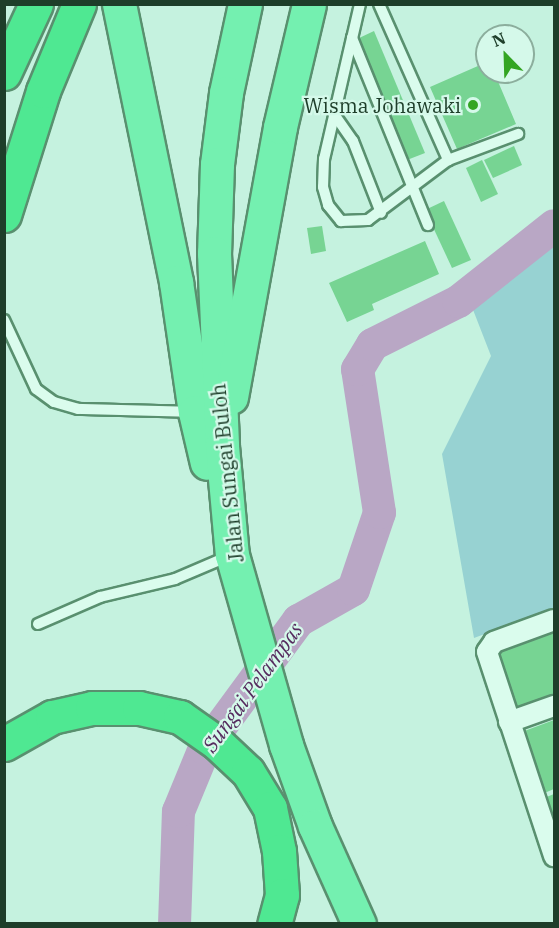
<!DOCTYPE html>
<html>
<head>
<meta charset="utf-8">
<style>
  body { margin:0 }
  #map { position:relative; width:559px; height:928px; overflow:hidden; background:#c5f2df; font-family:"IBM Plex Serif",serif }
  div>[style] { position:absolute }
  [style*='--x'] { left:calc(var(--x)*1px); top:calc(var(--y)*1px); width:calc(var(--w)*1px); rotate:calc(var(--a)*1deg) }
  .green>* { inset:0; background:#97d2d2 }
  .river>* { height:33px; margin:-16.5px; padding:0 16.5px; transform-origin:16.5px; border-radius:16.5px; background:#b9a7c5 }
  .building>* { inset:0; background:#77d493 }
  .roads { filter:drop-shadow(2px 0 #59906f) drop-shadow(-2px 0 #59906f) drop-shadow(0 2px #59906f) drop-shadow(0 -2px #59906f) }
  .service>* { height:10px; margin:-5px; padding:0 5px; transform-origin:5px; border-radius:5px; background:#dafced }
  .minor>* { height:20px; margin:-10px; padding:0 10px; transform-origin:10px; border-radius:10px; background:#dafced }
  .trunk>* { height:33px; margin:-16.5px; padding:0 16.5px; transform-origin:16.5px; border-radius:16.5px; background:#74f0b0 }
  .motorway>* { height:33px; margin:-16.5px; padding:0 16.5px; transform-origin:16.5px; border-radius:16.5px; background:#4fe892 }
  .dots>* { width:16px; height:16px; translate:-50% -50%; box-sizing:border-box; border:3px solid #d5f9ea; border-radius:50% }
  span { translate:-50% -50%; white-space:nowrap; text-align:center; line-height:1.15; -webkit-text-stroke:4.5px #d5f9ea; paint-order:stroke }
  .poi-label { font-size:20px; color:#1e3e2a }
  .right { translate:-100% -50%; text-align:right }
  .street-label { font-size:20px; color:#1e3e2a }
  .water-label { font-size:21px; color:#562c5f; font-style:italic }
  .frame { position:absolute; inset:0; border:6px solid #1e3e2a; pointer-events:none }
  .north { position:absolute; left:475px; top:24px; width:60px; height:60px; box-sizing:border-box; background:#d5f9ea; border:2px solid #8cae9d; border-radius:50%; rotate:337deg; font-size:16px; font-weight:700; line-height:24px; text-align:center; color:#1e3e2a }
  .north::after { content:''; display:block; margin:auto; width:21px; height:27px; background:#33a523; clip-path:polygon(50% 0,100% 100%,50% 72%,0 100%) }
</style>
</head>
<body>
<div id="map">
  <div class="green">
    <i style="clip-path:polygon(554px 238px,554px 608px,474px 638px,442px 454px,491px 356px,470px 302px)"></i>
  </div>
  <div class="river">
    <i style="--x:174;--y:924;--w:113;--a:-88"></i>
    <i style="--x:178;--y:811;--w:68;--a:-67.6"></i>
    <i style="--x:204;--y:748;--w:159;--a:-53.7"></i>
    <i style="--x:298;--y:620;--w:63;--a:-29.4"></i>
    <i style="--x:353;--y:589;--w:81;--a:-71.3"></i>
    <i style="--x:379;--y:512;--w:145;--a:-98.7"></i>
    <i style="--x:357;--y:369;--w:29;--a:-59"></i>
    <i style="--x:372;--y:344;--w:96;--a:-26.6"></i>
    <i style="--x:458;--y:301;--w:122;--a:-38.4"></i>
  </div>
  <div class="building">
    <i style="clip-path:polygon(374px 31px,425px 153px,407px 160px,357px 39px)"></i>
    <i style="clip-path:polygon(487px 62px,487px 72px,494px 72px,516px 124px,457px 149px,430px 87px)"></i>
    <i style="clip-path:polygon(514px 146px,522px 165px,493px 178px,484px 160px)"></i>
    <i style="clip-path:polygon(482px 160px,498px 194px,481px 202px,466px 168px)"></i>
    <i style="clip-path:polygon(444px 201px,471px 260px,452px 268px,425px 210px)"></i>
    <i style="clip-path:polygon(322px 226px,326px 251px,311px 254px,307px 228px)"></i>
    <i style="clip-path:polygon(425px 241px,439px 274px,372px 304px,374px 310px,347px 322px,329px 283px)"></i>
    <i style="clip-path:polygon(554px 627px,554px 696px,515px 710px,492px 649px)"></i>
    <i style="clip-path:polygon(554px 720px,554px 789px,542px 794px,519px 733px)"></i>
    <i style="clip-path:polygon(554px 794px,554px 826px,544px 798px)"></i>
  </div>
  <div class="roads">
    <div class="service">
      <i style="--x:360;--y:4;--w:35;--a:103"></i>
      <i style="--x:352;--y:38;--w:202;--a:67.9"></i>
      <i style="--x:379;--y:4;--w:171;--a:66.1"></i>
      <i style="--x:352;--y:38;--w:124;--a:103"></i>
      <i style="--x:324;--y:159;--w:28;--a:92"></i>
      <i style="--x:323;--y:187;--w:19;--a:74"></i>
      <i style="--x:328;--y:205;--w:21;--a:51"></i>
      <i style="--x:341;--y:221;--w:27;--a:-2"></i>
      <i style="--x:368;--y:220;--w:100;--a:-36.9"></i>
      <i style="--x:448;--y:160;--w:75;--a:-20.4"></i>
      <i style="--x:334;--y:114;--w:33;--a:55"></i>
      <i style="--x:353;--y:141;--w:77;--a:68.7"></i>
      <i style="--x:4;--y:320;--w:76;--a:65.1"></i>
      <i style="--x:36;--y:389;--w:22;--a:36"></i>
      <i style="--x:54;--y:402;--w:25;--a:16"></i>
      <i style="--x:78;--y:409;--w:114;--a:1.5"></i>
      <i style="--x:38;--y:624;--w:68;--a:-23.5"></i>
      <i style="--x:100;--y:597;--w:77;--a:-13.5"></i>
      <i style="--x:175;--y:579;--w:59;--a:-23.1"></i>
    </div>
    <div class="minor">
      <i style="--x:554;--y:620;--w:64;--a:159.9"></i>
      <i style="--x:494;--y:642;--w:12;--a:125"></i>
      <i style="--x:487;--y:652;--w:215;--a:71.8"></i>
      <i style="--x:509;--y:722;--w:48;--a:-19.6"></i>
    </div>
    <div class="trunk">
      <i style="--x:119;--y:4;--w:284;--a:78.4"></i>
      <i style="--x:176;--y:282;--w:131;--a:81.7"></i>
      <i style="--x:195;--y:412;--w:52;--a:76.8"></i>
      <i style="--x:245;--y:4;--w:91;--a:102.1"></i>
      <i style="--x:226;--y:93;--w:72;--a:97.2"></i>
      <i style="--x:217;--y:164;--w:89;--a:91.9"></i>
      <i style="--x:214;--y:253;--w:193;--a:87.6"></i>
      <i style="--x:222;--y:446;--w:109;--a:84.8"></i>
      <i style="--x:232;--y:555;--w:198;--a:74.1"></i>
      <i style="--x:286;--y:745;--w:86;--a:70.3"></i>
      <i style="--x:315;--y:826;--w:107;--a:65.8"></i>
      <i style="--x:231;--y:397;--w:274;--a:-79.7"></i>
      <i style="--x:280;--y:127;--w:126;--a:-76.7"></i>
    </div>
    <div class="motorway">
      <i style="--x:4;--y:73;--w:76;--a:-65.1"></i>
      <i style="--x:4;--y:215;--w:130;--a:-72.5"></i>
      <i style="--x:43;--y:91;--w:94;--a:-67.5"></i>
      <i style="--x:4;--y:744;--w:55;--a:-29.4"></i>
      <i style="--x:52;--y:717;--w:41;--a:-12.7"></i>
      <i style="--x:92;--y:708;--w:47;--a:0"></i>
      <i style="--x:139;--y:708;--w:42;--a:12.4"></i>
      <i style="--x:180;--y:717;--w:45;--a:35.1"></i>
      <i style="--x:217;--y:743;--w:42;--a:43.1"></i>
      <i style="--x:248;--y:772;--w:42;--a:58.6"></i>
      <i style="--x:270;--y:808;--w:44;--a:78.2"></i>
      <i style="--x:279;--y:851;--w:44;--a:86.1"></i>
      <i style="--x:282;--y:895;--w:30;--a:105"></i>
    </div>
  </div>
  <div class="dots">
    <i style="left:473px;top:105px;background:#33a523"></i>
  </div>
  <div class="poi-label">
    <span class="right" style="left:461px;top:105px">Wisma Johawaki</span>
  </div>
  <div class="street-label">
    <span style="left:227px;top:473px;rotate:-96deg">Jalan Sungai Buloh</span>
  </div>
  <div class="water-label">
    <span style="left:252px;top:687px;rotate:-54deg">Sungai Pelampas</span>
  </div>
  <div class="frame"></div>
  <div class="north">N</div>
</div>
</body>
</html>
